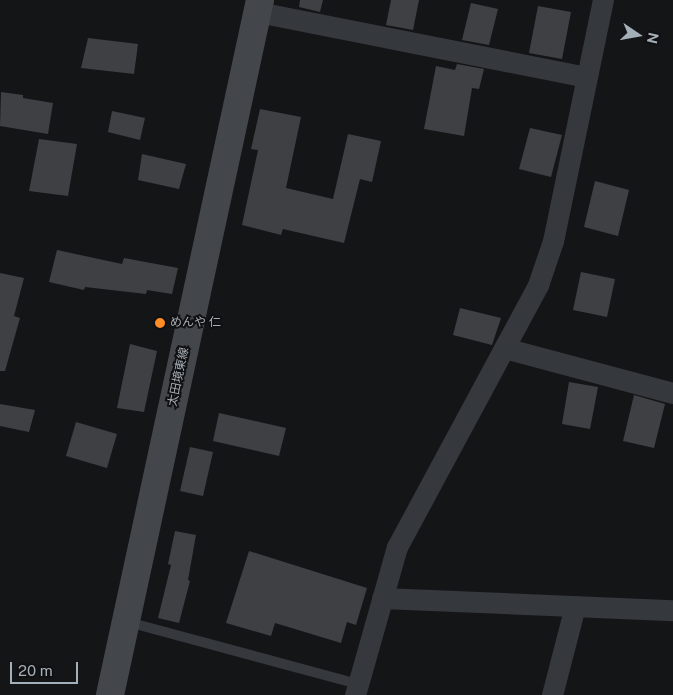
<!DOCTYPE html>
<html>
<head>
<meta charset="utf-8">
<style>
  body { margin:0 }
  #map { position:relative; width:673px; height:695px; overflow:hidden; background:#141517; font-family:"Public Sans","Noto Sans JP",sans-serif }
  div>[style] { position:absolute }
  [style*='--x'] { left:calc(var(--x)*1px); top:calc(var(--y)*1px); width:calc(var(--w)*1px); rotate:calc(var(--a)*1deg) }
  .building>* { inset:0; background:#3e4044 }
  .service>* { height:10px; margin:-5px; padding:0 5px; transform-origin:5px; border-radius:5px; background:#35383c }
  .minor>* { height:21px; margin:-10.5px; padding:0 10.5px; transform-origin:10.5px; border-radius:10.5px; background:#35383c }
  .secondary>* { height:28px; margin:-14px; padding:0 14px; transform-origin:14px; border-radius:14px; background:#43474c }
  .dots>* { width:14px; height:14px; translate:-50% -50%; box-sizing:border-box; border:2px solid #101012; border-radius:50% }
  span { translate:-50% -50%; white-space:nowrap; text-align:center; line-height:1.15; -webkit-text-stroke:4px #101012; paint-order:stroke }
  .poi-label { font-size:12px; color:#a5afb8 }
  .left { translate:0 -50%; text-align:left }
  .street-label { font-size:12px; color:#a5afb8 }
  .north { position:absolute; left:613px; top:10px; width:50px; height:50px; -webkit-text-stroke:4px #101012; paint-order:stroke; rotate:102deg; font-size:14px; font-weight:700; line-height:20px; text-align:center; color:#a5afb8 }
  .north::after { content:''; display:block; margin:auto; width:18px; height:22px; background:#a5afb8; clip-path:polygon(50% 0,100% 100%,50% 72%,0 100%) }
  .scale { position:absolute; left:10px; top:662px; width:68px; height:22px; box-sizing:border-box; border:2px solid #a5afb8; border-top:0; padding-left:6px; font-size:15px; line-height:18px; white-space:nowrap; color:#a5afb8; -webkit-text-stroke:4px #101012; paint-order:stroke }
</style>
</head>
<body>
<div id="map">
  <div class="building">
    <i style="clip-path:polygon(300px 0,323px 0,320px 12px,299px 7px)"></i>
    <i style="clip-path:polygon(391px 0,419px 0,413px 30px,386px 25px)"></i>
    <i style="clip-path:polygon(471px 3px,498px 9px,489px 45px,462px 40px)"></i>
    <i style="clip-path:polygon(538px 6px,571px 12px,562px 59px,529px 53px)"></i>
    <i style="clip-path:polygon(88px 38px,138px 44px,134px 74px,81px 68px)"></i>
    <i style="clip-path:polygon(457px 64px,484px 69px,479px 89px,472px 88px,464px 136px,424px 129px,436px 66px,455px 70px)"></i>
    <i style="clip-path:polygon(1px 92px,23px 95px,23px 98px,53px 103px,48px 134px,0 126px)"></i>
    <i style="clip-path:polygon(260px 109px,301px 117px,286px 188px,333px 199px,348px 134px,381px 141px,372px 182px,360px 179px,344px 243px,283px 229px,281px 235px,242px 225px,258px 150px,251px 149px)"></i>
    <i style="clip-path:polygon(112px 111px,145px 118px,140px 140px,108px 132px)"></i>
    <i style="clip-path:polygon(530px 128px,562px 135px,551px 177px,519px 169px)"></i>
    <i style="clip-path:polygon(39px 139px,77px 144px,68px 196px,29px 191px)"></i>
    <i style="clip-path:polygon(142px 154px,186px 164px,179px 189px,138px 180px)"></i>
    <i style="clip-path:polygon(595px 181px,629px 190px,618px 236px,584px 227px)"></i>
    <i style="clip-path:polygon(57px 250px,122px 264px,124px 258px,178px 268px,172px 294px,147px 290px,146px 294px,85px 287px,84px 290px,49px 282px)"></i>
    <i style="clip-path:polygon(581px 272px,615px 279px,607px 317px,573px 310px)"></i>
    <i style="clip-path:polygon(0 273px,24px 278px,14px 316px,20px 318px,5px 371px,0 371px)"></i>
    <i style="clip-path:polygon(460px 308px,501px 318px,492px 345px,453px 335px)"></i>
    <i style="clip-path:polygon(130px 344px,157px 351px,144px 412px,117px 408px)"></i>
    <i style="clip-path:polygon(569px 382px,598px 387px,590px 429px,562px 424px)"></i>
    <i style="clip-path:polygon(634px 395px,665px 404px,654px 448px,623px 441px)"></i>
    <i style="clip-path:polygon(0 404px,35px 410px,29px 432px,0 426px)"></i>
    <i style="clip-path:polygon(219px 413px,286px 428px,279px 456px,213px 441px)"></i>
    <i style="clip-path:polygon(76px 422px,117px 434px,107px 468px,66px 456px)"></i>
    <i style="clip-path:polygon(190px 447px,213px 452px,203px 496px,180px 491px)"></i>
    <i style="clip-path:polygon(175px 531px,196px 535px,188px 580px,190px 581px,179px 623px,158px 618px,171px 565px,168px 564px)"></i>
    <i style="clip-path:polygon(249px 551px,367px 588px,356px 625px,347px 622px,341px 643px,275px 623px,271px 636px,226px 623px)"></i>
  </div>
  <div class="service">
    <i style="--x:128;--y:622;--w:238;--a:15.1"></i>
  </div>
  <div class="minor">
    <i style="--x:258;--y:12;--w:335;--a:11.2"></i>
    <i style="--x:504;--y:348;--w:175;--a:14.9"></i>
    <i style="--x:382;--y:598;--w:291;--a:2.4"></i>
    <i style="--x:355;--y:695;--w:154;--a:-74.2"></i>
    <i style="--x:397;--y:547;--w:298;--a:-61.7"></i>
    <i style="--x:538;--y:285;--w:46;--a:-71.2"></i>
    <i style="--x:553;--y:241;--w:246;--a:-78.3"></i>
    <i style="--x:552;--y:695;--w:92;--a:-75.5"></i>
  </div>
  <div class="secondary">
    <i style="--x:110;--y:695;--w:711;--a:-77.82"></i>
  </div>
  <div class="dots">
    <i style="left:160px;top:323px;background:#ff8c24"></i>
  </div>
  <div class="poi-label">
    <span class="left" style="left:170px;top:323px">めんや 仁</span>
  </div>
  <div class="street-label">
    <span style="left:179px;top:377px;rotate:-78deg">太田境東線</span>
  </div>
  <div class="north">N</div>
  <div class="scale">20 m</div>
</div>
</body>
</html>
